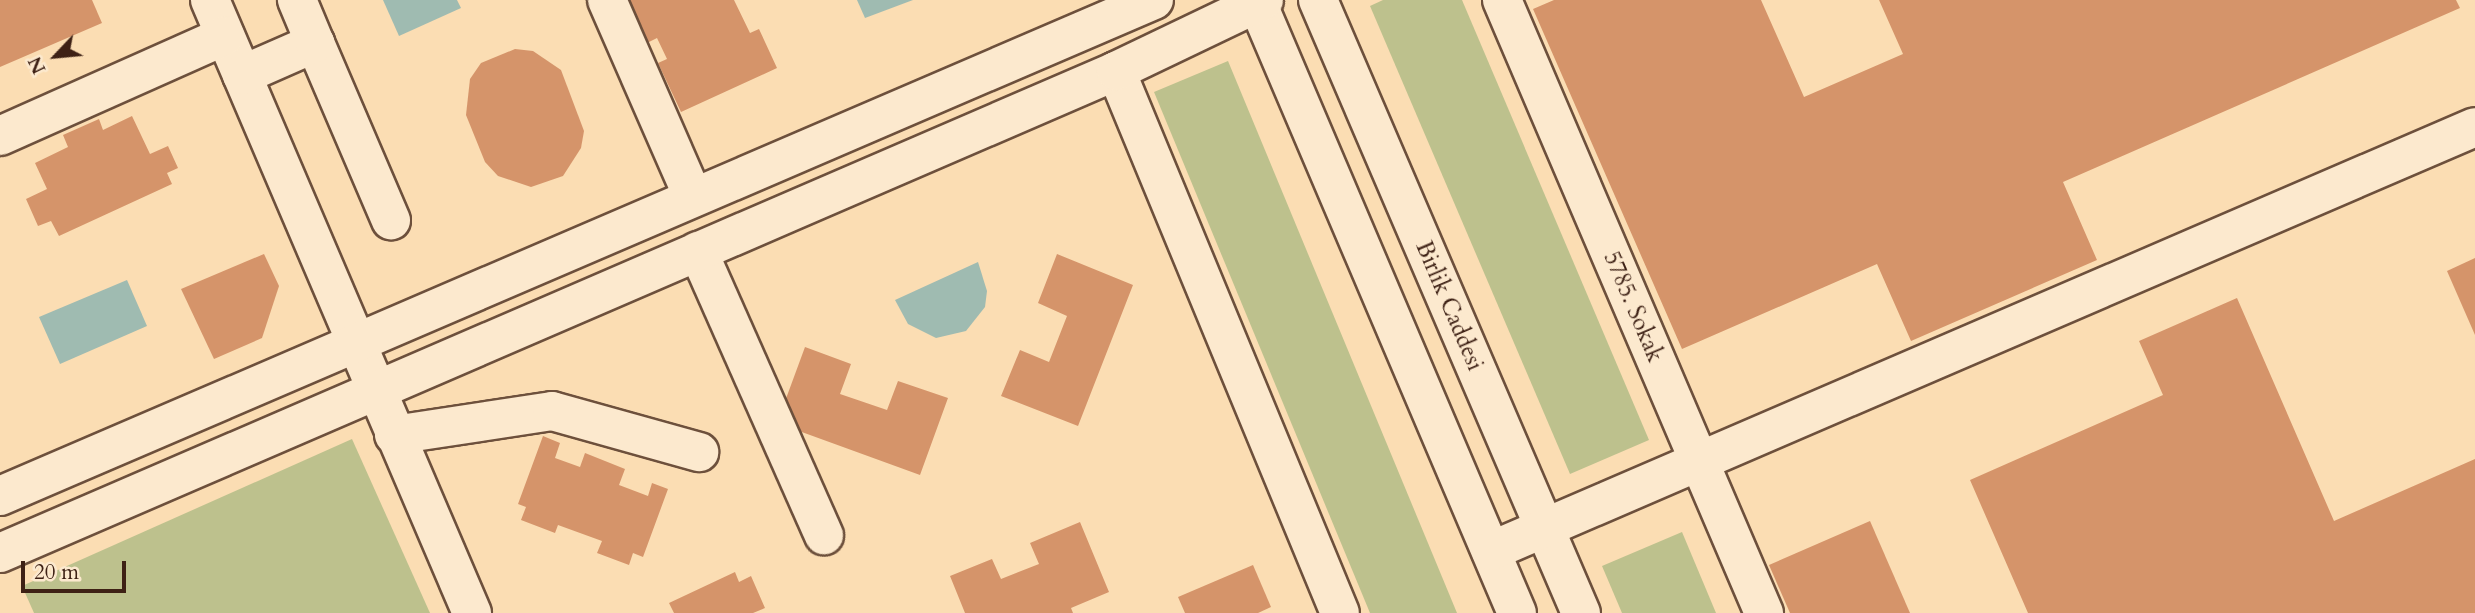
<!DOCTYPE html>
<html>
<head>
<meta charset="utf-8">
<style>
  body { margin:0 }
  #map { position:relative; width:2475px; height:613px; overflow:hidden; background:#fbddb3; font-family:Cardo,serif }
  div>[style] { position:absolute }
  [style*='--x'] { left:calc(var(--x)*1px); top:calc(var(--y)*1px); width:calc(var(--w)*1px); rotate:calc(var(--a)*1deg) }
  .green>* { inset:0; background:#bdc18d }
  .water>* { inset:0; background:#9fbbb1 }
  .building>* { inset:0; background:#d5946a }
  .roads { filter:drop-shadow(2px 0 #6d503c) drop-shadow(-2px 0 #6d503c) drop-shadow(0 2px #6d503c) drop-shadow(0 -2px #6d503c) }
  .minor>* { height:38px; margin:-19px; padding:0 19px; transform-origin:19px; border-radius:19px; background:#fce9ce }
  span { translate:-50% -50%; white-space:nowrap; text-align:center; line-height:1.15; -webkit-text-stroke:5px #fce9ce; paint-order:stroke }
  .street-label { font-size:23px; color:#3e2115 }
  .north { position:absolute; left:21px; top:21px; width:70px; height:70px; -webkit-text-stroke:5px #fce9ce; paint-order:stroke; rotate:244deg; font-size:19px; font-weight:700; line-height:28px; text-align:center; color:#3e2115 }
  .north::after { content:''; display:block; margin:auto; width:24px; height:32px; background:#3e2115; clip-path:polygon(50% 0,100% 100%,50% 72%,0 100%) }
  .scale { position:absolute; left:21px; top:561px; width:105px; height:32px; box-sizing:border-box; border:4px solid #3e2115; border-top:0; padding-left:9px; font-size:21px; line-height:24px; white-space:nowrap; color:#3e2115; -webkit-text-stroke:5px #fce9ce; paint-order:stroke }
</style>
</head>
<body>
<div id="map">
  <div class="green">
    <i style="clip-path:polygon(1383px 0,1462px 0,1649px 440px,1570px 474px,1370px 6px)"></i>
    <i style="clip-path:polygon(1228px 61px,1457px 613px,1370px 613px,1154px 92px)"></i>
    <i style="clip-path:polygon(352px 439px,430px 613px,34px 613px,22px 586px)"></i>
    <i style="clip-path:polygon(1682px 532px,1716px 613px,1622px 613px,1602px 566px)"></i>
  </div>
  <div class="water">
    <i style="clip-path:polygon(383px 0,457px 0,461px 8px,399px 36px)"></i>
    <i style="clip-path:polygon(857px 0,913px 0,865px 18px)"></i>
    <i style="clip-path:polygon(978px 262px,987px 291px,985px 307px,966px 331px,936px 338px,908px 324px,895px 300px)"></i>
    <i style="clip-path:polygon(127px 280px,147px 326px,60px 364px,39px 317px)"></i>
  </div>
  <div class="building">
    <i style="clip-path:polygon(0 0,92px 0,102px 23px,0 67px)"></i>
    <i style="clip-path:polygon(628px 0,734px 0,750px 33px,759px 29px,777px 68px,681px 112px,658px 63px,667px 59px,657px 38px,647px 43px)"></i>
    <i style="clip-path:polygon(1554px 0,1761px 0,1804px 97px,1903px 54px,1879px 0,2456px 0,2460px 8px,2063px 182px,2097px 260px,1911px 341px,1877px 264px,1682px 349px,1533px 9px)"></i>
    <i style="clip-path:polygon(515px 49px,533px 51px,561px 70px,584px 131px,581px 148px,563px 176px,531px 187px,498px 176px,485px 162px,466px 115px,470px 79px,481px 63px)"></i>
    <i style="clip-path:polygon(132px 116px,150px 154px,168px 146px,178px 168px,167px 173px,172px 184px,59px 236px,51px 221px,38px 226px,26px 199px,47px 189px,35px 163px,68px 147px,63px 135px,99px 119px,103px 130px)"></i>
    <i style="clip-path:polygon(264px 254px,279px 286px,262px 338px,214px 359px,181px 289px)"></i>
    <i style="clip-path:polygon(1057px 254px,1133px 285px,1078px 426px,1001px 396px,1020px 350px,1049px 362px,1067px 316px,1038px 303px)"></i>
    <i style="clip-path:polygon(2475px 258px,2475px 335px,2447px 271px)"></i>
    <i style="clip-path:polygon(2237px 298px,2334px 521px,2475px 459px,2475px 613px,2028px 613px,1970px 480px,2163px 395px,2139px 341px)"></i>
    <i style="clip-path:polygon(805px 347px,851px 364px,840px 394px,887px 410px,898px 381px,948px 398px,920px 475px,777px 423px)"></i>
    <i style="clip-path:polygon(543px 436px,560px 443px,555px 458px,580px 467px,585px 453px,625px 469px,619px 485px,648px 496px,652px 483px,668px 489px,643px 557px,633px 553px,629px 565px,597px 553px,602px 541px,558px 525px,555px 533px,521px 520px,526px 507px,518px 504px)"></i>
    <i style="clip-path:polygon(1870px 521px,1910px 613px,1790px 613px,1769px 565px)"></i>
    <i style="clip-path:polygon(1080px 522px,1109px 592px,1071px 608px,1073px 613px,965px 613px,950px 576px,992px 559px,1001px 579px,1039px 564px,1030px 543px)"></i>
    <i style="clip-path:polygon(1253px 565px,1271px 607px,1258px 613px,1185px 613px,1178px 597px)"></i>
    <i style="clip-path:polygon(735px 572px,739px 582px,751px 576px,765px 608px,753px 613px,674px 613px,669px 603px)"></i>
  </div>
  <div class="roads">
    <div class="minor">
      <i style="--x:210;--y:0;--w:667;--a:66.86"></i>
      <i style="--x:607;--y:0;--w:215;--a:66.4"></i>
      <i style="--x:1256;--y:0;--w:666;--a:66.94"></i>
      <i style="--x:1318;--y:0;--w:667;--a:66.78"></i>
      <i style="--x:1502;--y:0;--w:667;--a:66.86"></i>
      <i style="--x:315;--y:43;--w:193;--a:66.8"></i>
      <i style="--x:1116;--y:71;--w:586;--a:67.55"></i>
      <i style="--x:242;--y:75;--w:80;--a:-23.7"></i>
      <i style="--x:315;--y:43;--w:47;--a:-112.7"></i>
      <i style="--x:0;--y:136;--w:246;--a:-24"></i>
      <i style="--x:698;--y:251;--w:311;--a:66.1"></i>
      <i style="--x:394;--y:435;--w:160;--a:-8.6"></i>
      <i style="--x:552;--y:411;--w:153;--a:15.6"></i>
      <i style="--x:0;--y:496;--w:1256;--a:-23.26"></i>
      <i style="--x:1491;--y:551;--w:1071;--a:-23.31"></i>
      <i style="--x:0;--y:553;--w:1216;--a:-23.36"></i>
      <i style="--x:1116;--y:71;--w:164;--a:-25.6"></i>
    </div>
  </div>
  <div class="street-label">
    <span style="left:1449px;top:306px;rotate:67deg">Birlik Caddesi</span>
    <span style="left:1633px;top:307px;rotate:67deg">5785. Sokak</span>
  </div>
  <div class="north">N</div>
  <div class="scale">20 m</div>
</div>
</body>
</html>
